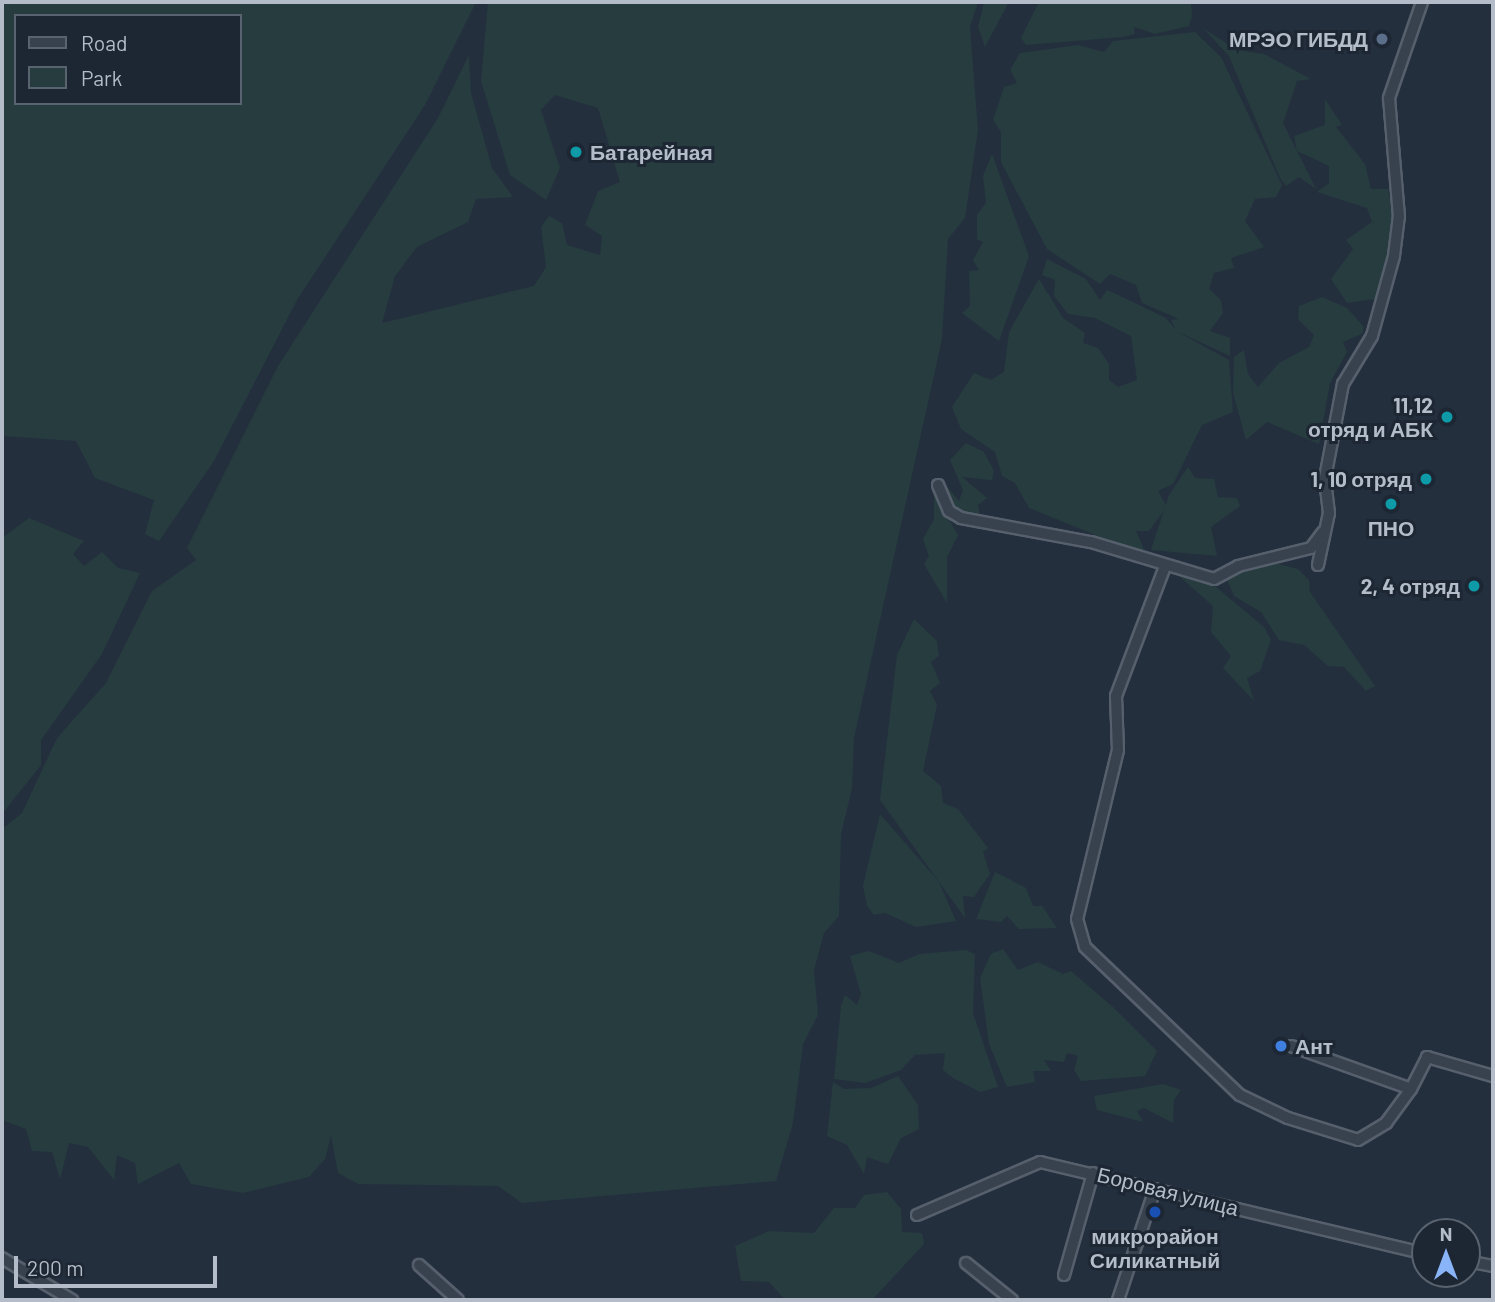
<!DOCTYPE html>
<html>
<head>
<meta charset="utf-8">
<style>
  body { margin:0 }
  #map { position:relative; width:1495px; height:1302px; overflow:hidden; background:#242f3e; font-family:Barlow,sans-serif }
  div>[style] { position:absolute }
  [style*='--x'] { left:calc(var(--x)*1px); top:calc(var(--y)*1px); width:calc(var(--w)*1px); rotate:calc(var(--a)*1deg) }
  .green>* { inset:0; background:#263c3f }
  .roads { filter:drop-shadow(2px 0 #565f6c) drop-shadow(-2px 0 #565f6c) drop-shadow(0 2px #565f6c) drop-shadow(0 -2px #565f6c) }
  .minor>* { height:10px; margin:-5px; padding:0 5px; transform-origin:5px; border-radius:5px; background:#38414e }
  .dots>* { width:19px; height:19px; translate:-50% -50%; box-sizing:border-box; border:4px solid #1d2633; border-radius:50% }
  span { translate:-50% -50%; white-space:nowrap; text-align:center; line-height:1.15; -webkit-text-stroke:6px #1d2633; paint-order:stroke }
  .poi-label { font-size:21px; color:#b4bcc9; font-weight:700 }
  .right { translate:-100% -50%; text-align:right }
  .left { translate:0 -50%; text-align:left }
  .street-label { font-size:21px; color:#b4bcc9 }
  .frame { position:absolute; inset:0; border:4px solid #b4bcc9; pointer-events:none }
  .legend { position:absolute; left:14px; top:14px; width:228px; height:91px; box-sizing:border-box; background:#1d2633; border:2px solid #59626f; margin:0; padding:9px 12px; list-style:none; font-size:21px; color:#b4bcc9 }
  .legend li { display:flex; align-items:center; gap:14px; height:35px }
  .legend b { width:35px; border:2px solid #59626f }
  .north { position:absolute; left:1411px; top:1218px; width:70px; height:70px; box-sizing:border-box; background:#1d2633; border:2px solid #59626f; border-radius:50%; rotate:0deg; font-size:19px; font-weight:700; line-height:28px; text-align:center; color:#b4bcc9 }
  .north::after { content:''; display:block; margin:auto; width:24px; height:32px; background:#8ab4f8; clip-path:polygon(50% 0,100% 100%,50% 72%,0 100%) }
  .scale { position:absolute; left:14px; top:1256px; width:203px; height:32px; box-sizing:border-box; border:4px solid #b4bcc9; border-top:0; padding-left:9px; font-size:21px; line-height:24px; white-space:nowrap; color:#b4bcc9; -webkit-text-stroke:5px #1d2633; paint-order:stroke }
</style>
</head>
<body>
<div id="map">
  <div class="green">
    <i style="clip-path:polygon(evenodd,2px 2px,476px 2px,425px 105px,297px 300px,214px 461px,159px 541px,145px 534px,154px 500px,95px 478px,76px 441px,2px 436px,2px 2px,16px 16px,240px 16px,240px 103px,16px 103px,16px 16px)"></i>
    <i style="clip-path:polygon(488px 2px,978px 2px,970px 27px,978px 130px,965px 218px,948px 239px,942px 339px,854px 738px,852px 789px,841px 834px,839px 916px,824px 933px,814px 970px,818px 1015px,803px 1044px,793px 1123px,776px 1181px,522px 1203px,498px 1186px,358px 1184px,338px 1173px,331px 1136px,325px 1159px,309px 1177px,243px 1193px,191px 1184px,179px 1163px,138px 1184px,135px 1163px,117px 1155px,114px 1180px,88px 1147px,69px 1143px,60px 1179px,52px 1152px,32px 1151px,26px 1129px,2px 1120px,2px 829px,22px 813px,57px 738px,106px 683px,152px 591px,196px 560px,187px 548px,278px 366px,438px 118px,469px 55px,471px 93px,492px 168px,513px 197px,476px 199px,468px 222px,417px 247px,395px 276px,382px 323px,534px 286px,546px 267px,541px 227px,549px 216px,562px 223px,567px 245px,600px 255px,602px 236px,585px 225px,598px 191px,620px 182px,598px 108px,555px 95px,541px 110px,560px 168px,546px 200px,510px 175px,481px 81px)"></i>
    <i style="clip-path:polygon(984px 2px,1009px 2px,985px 47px,978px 27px)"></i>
    <i style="clip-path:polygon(1039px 2px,1191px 2px,1192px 16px,1189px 26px,1155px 34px,1134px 27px,1135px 34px,1123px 37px,1026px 45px,1021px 38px)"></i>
    <i style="clip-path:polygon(1203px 28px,1237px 50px,1264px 54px,1311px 79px,1297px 81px,1283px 123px,1316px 189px,1299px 177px,1286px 186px,1280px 178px,1229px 56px)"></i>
    <i style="clip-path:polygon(1195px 32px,1221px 57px,1282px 185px,1276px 197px,1255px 199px,1245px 221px,1264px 247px,1231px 258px,1234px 268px,1214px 273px,1209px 289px,1221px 300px,1223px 313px,1210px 331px,1230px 338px,1230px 356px,1176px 331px,1229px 360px,1233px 412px,1202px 425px,1173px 484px,1158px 491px,1167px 507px,1149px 531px,1136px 531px,1147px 556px,1029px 508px,1015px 483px,1002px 476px,995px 452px,961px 429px,952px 407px,974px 373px,991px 380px,1004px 372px,1009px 332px,1039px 279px,1063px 318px,1085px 333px,1083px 343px,1098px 348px,1109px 364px,1109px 380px,1118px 387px,1137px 380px,1131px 336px,1095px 318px,1068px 314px,1054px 296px,1055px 280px,1042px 275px,1047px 259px,1086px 279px,1100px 300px,1107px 290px,1114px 293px,1166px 318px,1176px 330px,1171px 320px,1179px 319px,1142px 303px,1136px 285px,1110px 274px,1100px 284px,1047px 249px,1001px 162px,1001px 132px,993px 120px,1004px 87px,1017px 83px,1010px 70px,1020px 53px,1078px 45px,1104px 52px,1113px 41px)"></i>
    <i style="clip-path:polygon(1325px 99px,1342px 125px,1336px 127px,1365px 164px,1371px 189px,1388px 189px,1395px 223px,1375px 299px,1347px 303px,1331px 279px,1353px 249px,1346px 240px,1372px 222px,1367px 208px,1317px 192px,1329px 183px,1329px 166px,1297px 151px,1294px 136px,1325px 125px)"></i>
    <i style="clip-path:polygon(992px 154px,1029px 256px,999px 341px,962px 313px,970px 306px,969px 271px,979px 270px,973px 260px,983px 242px,977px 239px,977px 215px,986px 203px,983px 176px)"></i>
    <i style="clip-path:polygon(1322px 297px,1347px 308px,1363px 326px,1363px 333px,1343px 342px,1347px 352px,1330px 383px,1319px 444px,1267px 422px,1246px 440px,1233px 393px,1234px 357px,1244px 350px,1248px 374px,1258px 387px,1279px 363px,1309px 347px,1314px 335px,1298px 319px,1299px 306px)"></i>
    <i style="clip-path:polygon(966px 443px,984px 452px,994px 471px,992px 480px,962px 477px,987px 498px,978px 505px,980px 516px,958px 513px,942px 493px,944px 483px,959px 501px,963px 490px,950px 460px)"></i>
    <i style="clip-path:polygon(1188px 467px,1195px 478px,1214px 479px,1218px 497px,1237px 498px,1240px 506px,1211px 527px,1217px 556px,1151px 550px,1169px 495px)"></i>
    <i style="clip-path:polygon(934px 494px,958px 535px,947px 557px,947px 603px,924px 564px,929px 556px,923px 539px,934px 519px)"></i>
    <i style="clip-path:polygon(29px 518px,84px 541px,73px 554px,84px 566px,102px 552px,118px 568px,140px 573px,102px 654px,41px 740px,41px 765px,2px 814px,2px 538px)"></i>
    <i style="clip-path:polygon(1275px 563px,1298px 569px,1309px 580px,1310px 592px,1375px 686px,1366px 691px,1344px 667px,1328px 666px,1304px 645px,1279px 640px,1261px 612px,1234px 596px,1225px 575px)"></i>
    <i style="clip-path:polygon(1179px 576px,1210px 582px,1264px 627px,1271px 640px,1260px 671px,1247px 678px,1254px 701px,1223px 668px,1231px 656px,1211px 632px,1213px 606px)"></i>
    <i style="clip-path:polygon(914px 619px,937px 641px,939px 656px,931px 662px,940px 683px,930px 691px,937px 705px,923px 771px,941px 786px,943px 803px,958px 809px,988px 848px,983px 852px,990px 874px,974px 897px,963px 896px,965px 918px,880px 800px,897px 655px)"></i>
    <i style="clip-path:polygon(880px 814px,939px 882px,956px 921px,916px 927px,885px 913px,874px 915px,867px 906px,863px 886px)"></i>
    <i style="clip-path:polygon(995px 872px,1026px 888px,1033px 906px,1042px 906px,1057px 928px,1019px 929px,1007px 916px,1001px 922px,976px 919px)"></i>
    <i style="clip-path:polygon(1003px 949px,1018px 970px,1038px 962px,1063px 974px,1071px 971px,1114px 1008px,1157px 1051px,1145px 1076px,1081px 1081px,1074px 1070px,1078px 1056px,1067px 1053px,1064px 1062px,1044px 1060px,1051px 1071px,1033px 1071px,1035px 1082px,1007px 1087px,989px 1044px,980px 978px,991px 954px)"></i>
    <i style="clip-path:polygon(966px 950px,975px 954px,973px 1013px,998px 1087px,980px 1092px,953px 1078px,943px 1070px,945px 1053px,915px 1055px,901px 1070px,865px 1083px,834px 1079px,841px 1005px,845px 995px,857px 1005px,861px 994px,850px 956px,869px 951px,899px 963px,919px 954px)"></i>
    <i style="clip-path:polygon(898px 1076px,918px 1105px,919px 1129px,901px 1138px,888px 1164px,867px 1157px,864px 1174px,847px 1145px,827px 1136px,833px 1082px,844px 1089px,871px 1088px)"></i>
    <i style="clip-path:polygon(1163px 1084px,1181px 1090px,1174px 1100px,1173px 1123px,1144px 1108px,1137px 1111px,1143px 1122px,1097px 1110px,1094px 1096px)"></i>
    <i style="clip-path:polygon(887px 1192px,901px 1209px,902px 1232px,922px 1233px,924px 1244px,872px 1300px,785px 1300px,769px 1282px,741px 1281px,735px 1246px,769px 1231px,814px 1233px,834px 1208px,855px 1208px,864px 1195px)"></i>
  </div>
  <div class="roads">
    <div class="minor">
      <i style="--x:938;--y:485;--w:28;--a:67"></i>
      <i style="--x:949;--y:511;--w:14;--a:30"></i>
      <i style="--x:961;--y:518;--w:132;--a:10.5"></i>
      <i style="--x:1091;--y:542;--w:128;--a:16.7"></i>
      <i style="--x:1214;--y:579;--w:27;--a:-28"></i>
      <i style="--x:1238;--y:566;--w:75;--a:-13.9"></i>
      <i style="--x:1311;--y:548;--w:20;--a:-53"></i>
      <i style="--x:1318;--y:565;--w:53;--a:-78.1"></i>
      <i style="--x:1329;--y:513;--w:35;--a:-97"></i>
      <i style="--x:1325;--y:478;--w:96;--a:-79.2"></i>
      <i style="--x:1343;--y:384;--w:56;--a:-58.9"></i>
      <i style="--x:1372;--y:336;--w:83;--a:-74.6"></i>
      <i style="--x:1394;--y:256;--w:39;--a:-83"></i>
      <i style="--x:1399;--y:217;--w:119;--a:-94.8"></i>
      <i style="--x:1389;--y:98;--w:102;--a:-71"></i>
      <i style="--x:1164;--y:569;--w:136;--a:110.7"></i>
      <i style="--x:1116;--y:696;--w:54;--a:87.9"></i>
      <i style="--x:1118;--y:750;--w:174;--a:103.6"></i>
      <i style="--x:1077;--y:919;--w:29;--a:74"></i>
      <i style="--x:1085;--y:947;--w:214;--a:43.7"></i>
      <i style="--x:1240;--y:1095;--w:53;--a:25.6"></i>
      <i style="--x:1288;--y:1118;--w:73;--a:17.4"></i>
      <i style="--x:1358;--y:1140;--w:33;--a:-31"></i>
      <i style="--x:1386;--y:1123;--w:42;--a:-53.7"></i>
      <i style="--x:1291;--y:1046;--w:127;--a:19.7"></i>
      <i style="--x:1411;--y:1089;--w:36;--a:-63"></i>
      <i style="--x:1427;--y:1057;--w:69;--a:16.1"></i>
      <i style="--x:917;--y:1215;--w:134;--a:-23.3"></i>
      <i style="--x:1040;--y:1162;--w:396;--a:13.4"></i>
      <i style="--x:2;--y:1258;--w:82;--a:31"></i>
      <i style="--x:1467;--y:1261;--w:26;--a:11"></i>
      <i style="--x:966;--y:1263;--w:59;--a:38.8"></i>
      <i style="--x:419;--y:1265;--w:52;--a:41.9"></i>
      <i style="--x:1064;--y:1275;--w:106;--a:-74.1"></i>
      <i style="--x:1118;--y:1300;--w:117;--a:-71.6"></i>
    </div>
  </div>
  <div class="dots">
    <i style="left:1382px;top:39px;background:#5c6f8a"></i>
    <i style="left:576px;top:152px;background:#0f9aa8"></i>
    <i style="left:1447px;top:417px;background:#0f9aa8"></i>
    <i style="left:1426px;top:479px;background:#0f9aa8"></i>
    <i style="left:1391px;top:504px;background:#0f9aa8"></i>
    <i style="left:1474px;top:586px;background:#0f9aa8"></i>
    <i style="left:1281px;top:1046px;background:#3f7fe0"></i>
    <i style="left:1155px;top:1212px;background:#1a4fb4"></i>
  </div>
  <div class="poi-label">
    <span class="right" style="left:1368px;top:39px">МРЭО ГИБДД</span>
    <span class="left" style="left:590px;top:152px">Батарейная</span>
    <span class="right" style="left:1433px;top:417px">11,12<br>отряд и АБК</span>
    <span class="right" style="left:1412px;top:479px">1, 10 отряд</span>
    <span style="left:1391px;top:528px">ПНО</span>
    <span class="right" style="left:1460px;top:586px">2, 4 отряд</span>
    <span class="left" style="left:1295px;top:1046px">Ант</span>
    <span style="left:1155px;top:1248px">микрорайон<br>Силикатный</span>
  </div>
  <div class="street-label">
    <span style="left:1168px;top:1191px;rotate:14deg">Боровая улица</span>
  </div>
  <div class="frame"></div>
  <ul class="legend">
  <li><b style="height:9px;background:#38414e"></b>Road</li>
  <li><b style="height:19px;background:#263c3f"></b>Park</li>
  </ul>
  <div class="north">N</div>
  <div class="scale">200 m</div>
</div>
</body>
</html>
